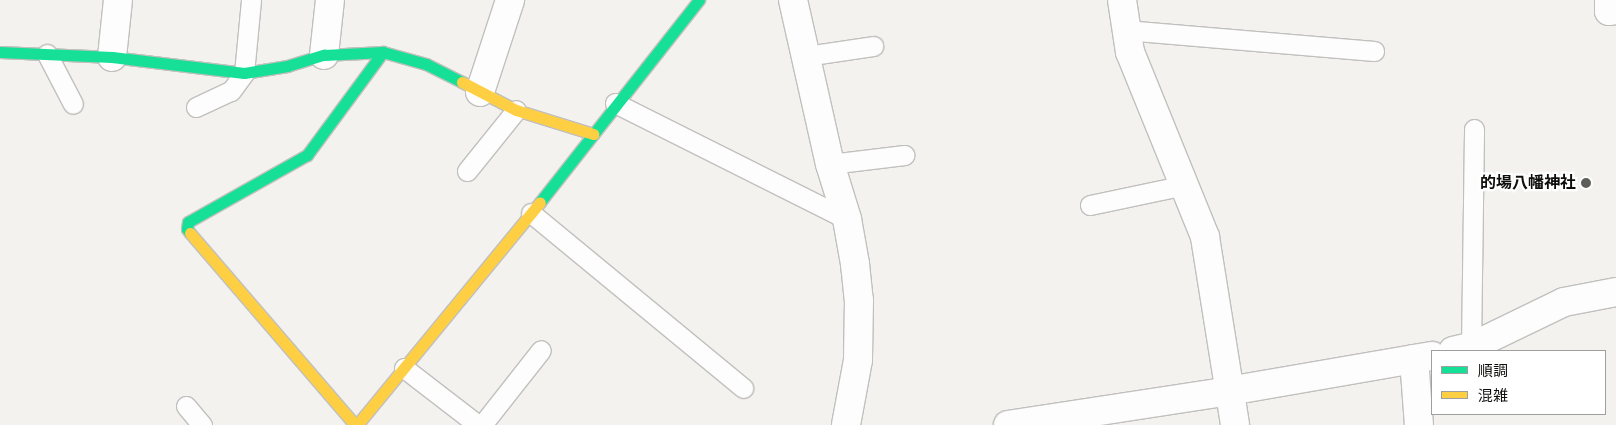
<!DOCTYPE html>
<html>
<head>
<meta charset="utf-8">
<style>
  body { margin:0 }
  #map { position:relative; width:1616px; height:425px; overflow:hidden; background:#f3f2ef; font-family:"Crimson Pro","Noto Sans JP",serif }
  div>[style] { position:absolute }
  .roads { filter:drop-shadow(1px 0 #c1c0be) drop-shadow(-1px 0 #c1c0be) drop-shadow(0 1px #c1c0be) drop-shadow(0 -1px #c1c0be) }
  .lane>* { height:19px; margin:-9.5px; padding:0 9.5px; transform-origin:9.5px; border-radius:9.5px; background:#fdfdfd }
  .street>* { height:28px; margin:-14px; padding:0 14px; transform-origin:14px; border-radius:14px; background:#fdfdfd }
  .fast>* { height:11px; margin:-5.5px; padding:0 5.5px; transform-origin:5.5px; border-radius:5.5px; background:#16e098 }
  .slow>* { height:11px; margin:-5.5px; padding:0 5.5px; transform-origin:5.5px; border-radius:5.5px; background:#ffcf43 }
  .dots>* { width:14px; height:14px; translate:-50% -50%; box-sizing:border-box; border:2px solid #fff; border-radius:50% }
  span { translate:-50% -50%; white-space:nowrap; text-align:center; line-height:1.15; -webkit-text-stroke:4.5px #fff; paint-order:stroke }
  .poi-label { font-size:16px; color:#0e0e0c; font-weight:700 }
  .right { translate:-100% -50%; text-align:right }
  .legend { position:absolute; left:1431px; top:350px; width:175px; height:65px; box-sizing:border-box; background:#fff; border:1px solid #9f9f9e; margin:0; padding:6px 9px; list-style:none; font-size:15px; color:#0e0e0c }
  .legend li { display:flex; align-items:center; gap:10px; height:25px }
  .legend b { width:25px; border:1px solid #9f9f9e }
</style>
</head>
<body>
<div id="map">
  <div class="roads">
    <div class="lane">
      <div style="left:1125px;top:30px;width:250px;rotate:4.8deg"></div>
      <div style="left:47px;top:54px;width:56px;rotate:62.5deg"></div>
      <div style="left:806px;top:56px;width:68px;rotate:-8.5deg"></div>
      <div style="left:615px;top:103px;width:259px;rotate:26.6deg"></div>
      <div style="left:196px;top:107px;width:38px;rotate:-25deg"></div>
      <div style="left:231px;top:91px;width:22px;rotate:-54deg"></div>
      <div style="left:244px;top:73px;width:73px;rotate:-84.5deg"></div>
      <div style="left:830px;top:164px;width:75px;rotate:-6.9deg"></div>
      <div style="left:467px;top:171px;width:78px;rotate:-51.2deg"></div>
      <div style="left:1090px;top:205px;width:97px;rotate:-11.9deg"></div>
      <div style="left:531px;top:213px;width:275px;rotate:39.5deg"></div>
      <div style="left:1471px;top:347px;width:218px;rotate:-89.2deg"></div>
      <div style="left:404px;top:368px;width:93px;rotate:37.6deg"></div>
      <div style="left:186px;top:406px;width:25px;rotate:50deg"></div>
      <div style="left:482px;top:425px;width:95px;rotate:-51.8deg"></div>
    </div>
    <div class="street">
      <div style="left:793px;top:0;width:168px;rotate:77.3deg"></div>
      <div style="left:830px;top:164px;width:58px;rotate:72.8deg"></div>
      <div style="left:847px;top:219px;width:46px;rotate:79.9deg"></div>
      <div style="left:855px;top:264px;width:36px;rotate:84deg"></div>
      <div style="left:859px;top:300px;width:60px;rotate:91deg"></div>
      <div style="left:858px;top:360px;width:66px;rotate:100.5deg"></div>
      <div style="left:1122px;top:0;width:53px;rotate:81.3deg"></div>
      <div style="left:1130px;top:52px;width:200px;rotate:67.9deg"></div>
      <div style="left:1205px;top:237px;width:190px;rotate:80.9deg"></div>
      <div style="left:1609px;top:0;width:11px;rotate:90deg"></div>
      <div style="left:1609px;top:11px;width:7px;rotate:-8deg"></div>
      <div style="left:324px;top:55px;width:55px;rotate:-83.8deg"></div>
      <div style="left:112px;top:57px;width:57px;rotate:-84deg"></div>
      <div style="left:480px;top:92px;width:97px;rotate:-71.9deg"></div>
      <div style="left:1453px;top:351px;width:18px;rotate:-13deg"></div>
      <div style="left:1471px;top:347px;width:103px;rotate:-25.8deg"></div>
      <div style="left:1564px;top:302px;width:53px;rotate:-10.9deg"></div>
      <div style="left:1414px;top:359px;width:66px;rotate:85.7deg"></div>
      <div style="left:1008px;top:425px;width:224px;rotate:-8.7deg"></div>
      <div style="left:1229px;top:391px;width:206px;rotate:-9.8deg"></div>
    </div>
    <div class="fast">
      <div style="left:0;top:52px;width:112px;rotate:2.6deg"></div>
      <div style="left:112px;top:57px;width:133px;rotate:6.9deg"></div>
      <div style="left:244px;top:73px;width:44px;rotate:-9.2deg"></div>
      <div style="left:287px;top:66px;width:39px;rotate:-17deg"></div>
      <div style="left:324px;top:55px;width:59px;rotate:-2.9deg"></div>
      <div style="left:383px;top:52px;width:45px;rotate:15.6deg"></div>
      <div style="left:426px;top:64px;width:40px;rotate:26.6deg"></div>
      <div style="left:540px;top:202px;width:257px;rotate:-51.8deg"></div>
      <div style="left:190px;top:233px;width:5px;rotate:-127deg"></div>
      <div style="left:187px;top:229px;width:7px;rotate:-82deg"></div>
      <div style="left:188px;top:222px;width:137px;rotate:-29.4deg"></div>
      <div style="left:307px;top:155px;width:128px;rotate:-53.6deg"></div>
    </div>
    <div class="slow">
      <div style="left:462px;top:82px;width:61px;rotate:27.4deg"></div>
      <div style="left:516px;top:110px;width:81px;rotate:17.3deg"></div>
      <div style="left:190px;top:233px;width:253px;rotate:49.3deg"></div>
      <div style="left:357px;top:425px;width:288px;rotate:-50.6deg"></div>
    </div>
  </div>
  <div class="dots">
    <div style="left:1586px;top:183px;background:#5e5e5b"></div>
  </div>
  <div class="poi-label">
    <span class="right" style="left:1576px;top:183px">的場八幡神社</span>
  </div>
  <ul class="legend">
  <li><b style="height:6px;background:#16e098"></b>順調</li>
  <li><b style="height:6px;background:#ffcf43"></b>混雑</li>
  </ul>
</div>
</body>
</html>
